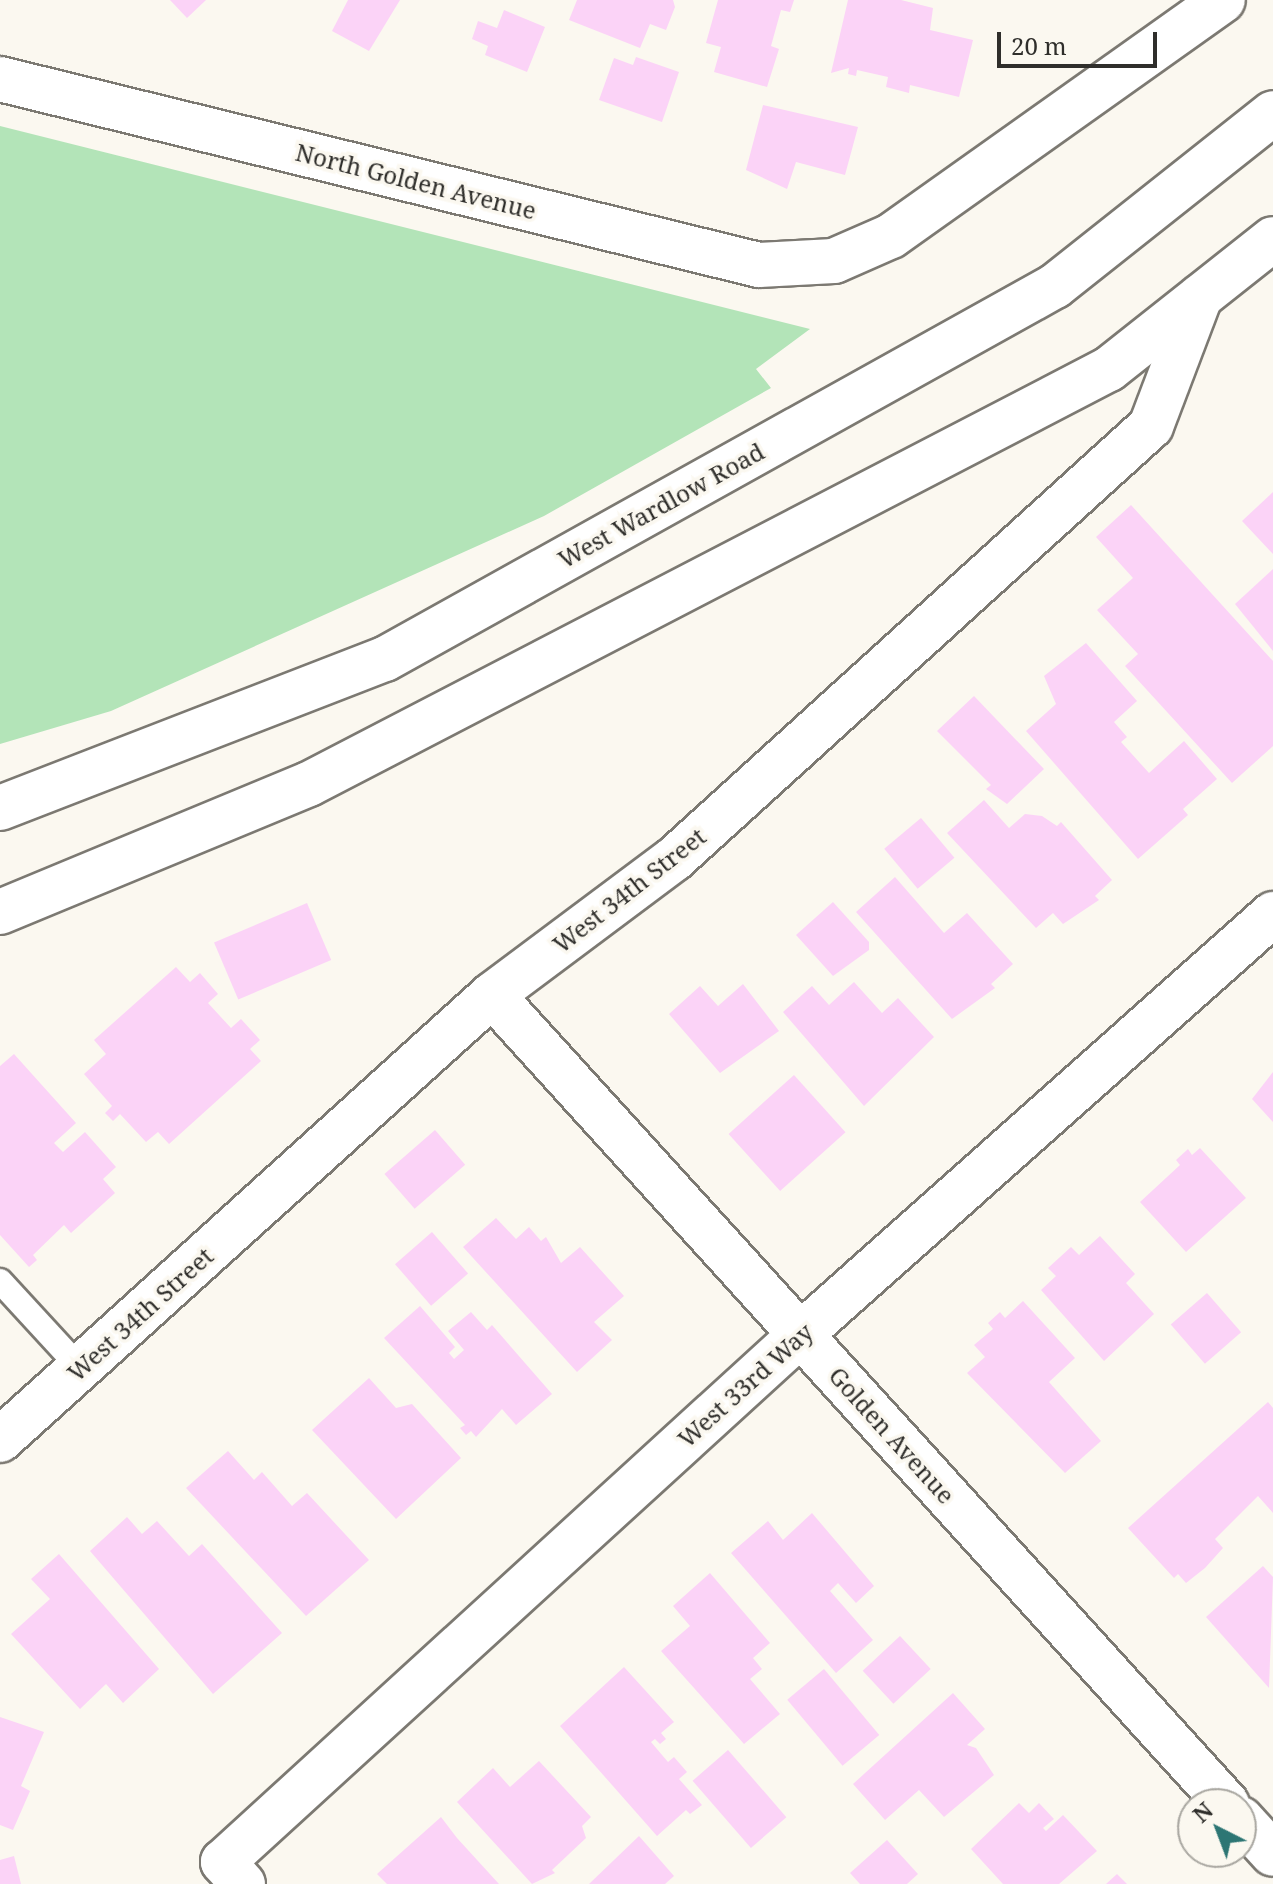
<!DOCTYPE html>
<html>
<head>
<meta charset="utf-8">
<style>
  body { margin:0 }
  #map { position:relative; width:1273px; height:1884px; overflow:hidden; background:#fbf8f0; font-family:"Noto Serif",serif }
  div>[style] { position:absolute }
  .green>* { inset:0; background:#b3e4b8 }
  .building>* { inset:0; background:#fbd3f7; transform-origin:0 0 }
  .roads { filter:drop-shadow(2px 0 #7c7972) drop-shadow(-2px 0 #7c7972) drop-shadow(0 2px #7c7972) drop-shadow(0 -2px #7c7972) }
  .lane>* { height:24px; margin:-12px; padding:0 12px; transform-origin:12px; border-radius:12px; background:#fff }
  .street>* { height:44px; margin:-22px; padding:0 22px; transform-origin:22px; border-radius:22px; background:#fff }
  .secondary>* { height:44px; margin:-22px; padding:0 22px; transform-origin:22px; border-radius:22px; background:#fff }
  span { translate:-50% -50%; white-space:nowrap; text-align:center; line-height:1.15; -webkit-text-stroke:7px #fbf8f0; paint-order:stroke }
  .street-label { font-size:24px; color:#2f2e2b }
  .north { position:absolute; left:1177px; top:1788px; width:80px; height:80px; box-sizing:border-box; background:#fbf8f0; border:2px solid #a9a7a1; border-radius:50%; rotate:318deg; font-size:22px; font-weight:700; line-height:32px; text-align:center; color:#2f2e2b }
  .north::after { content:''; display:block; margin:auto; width:28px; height:36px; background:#2d7674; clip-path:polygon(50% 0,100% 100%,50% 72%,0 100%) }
  .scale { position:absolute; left:997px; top:32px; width:160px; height:36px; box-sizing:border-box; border:4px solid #2f2e2b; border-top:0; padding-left:10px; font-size:24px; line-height:28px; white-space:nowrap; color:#2f2e2b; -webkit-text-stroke:6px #fbf8f0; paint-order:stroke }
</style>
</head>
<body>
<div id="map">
  <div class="green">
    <div style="clip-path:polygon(0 126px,810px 329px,756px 369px,771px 388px,544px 516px,111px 711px,0 744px)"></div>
  </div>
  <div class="building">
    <div style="clip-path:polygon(170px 0,206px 0,187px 18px)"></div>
    <div style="clip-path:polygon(348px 0,400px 0,369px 51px,332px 31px)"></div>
    <div style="clip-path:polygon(577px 0,673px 0,675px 7px,666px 30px,650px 24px,640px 48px,569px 20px)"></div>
    <div style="clip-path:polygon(718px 0,794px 0,790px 12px,781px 10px,771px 46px,779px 49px,767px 87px,714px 72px,721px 47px,706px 43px)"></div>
    <div style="clip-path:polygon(848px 0,901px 0,933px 8px,930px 30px,973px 40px,959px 97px,910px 85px,909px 93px,886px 87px,888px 77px,857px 70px,856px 76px,848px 74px,849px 68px,831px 73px)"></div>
    <div style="clip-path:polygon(504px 10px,545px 27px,527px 72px,485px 55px,488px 46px,472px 39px,478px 21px,497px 28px)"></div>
    <div style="clip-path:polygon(636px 57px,679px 72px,662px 122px,599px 100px,614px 58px,633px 65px)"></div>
    <div style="clip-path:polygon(763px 105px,858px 127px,845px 175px,796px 162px,787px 189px,746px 170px)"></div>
    <div style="clip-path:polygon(1273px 492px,1273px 554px,1242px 521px)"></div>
    <div style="clip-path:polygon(1131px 505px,1273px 661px,1273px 746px,1232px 783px,1125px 666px,1138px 654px,1097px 610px,1133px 578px,1096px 537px)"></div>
    <div style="clip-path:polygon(1273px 569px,1273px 651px,1235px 604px)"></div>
    <div style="clip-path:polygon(1086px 643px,1137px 701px,1114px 722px,1127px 737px,1121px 742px,1149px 773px,1184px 741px,1217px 779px,1183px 809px,1188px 815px,1138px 859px,1026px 731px,1056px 704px,1044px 676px)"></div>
    <div style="clip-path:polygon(974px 696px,1044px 769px,1007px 804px,986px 789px,991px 785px,937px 731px)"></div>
    <div style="clip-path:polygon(984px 800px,1009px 828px,1025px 814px,1042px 816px,1057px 826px,1061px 822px,1112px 880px,1095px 896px,1099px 900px,1063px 924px,1053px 913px,1036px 928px,947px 833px)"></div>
    <div style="left:921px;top:818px;width:52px;height:48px;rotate:50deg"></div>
    <div style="clip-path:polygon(895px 877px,944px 933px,967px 913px,1013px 964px,991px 984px,995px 988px,952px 1019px,856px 912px)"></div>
    <div style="clip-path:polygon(833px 902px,869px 942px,869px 950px,833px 976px,796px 935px)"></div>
    <div style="left:307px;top:903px;width:62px;height:101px;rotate:67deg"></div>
    <div style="clip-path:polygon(176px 967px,190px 982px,200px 973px,218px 994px,208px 1003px,231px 1028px,241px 1019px,260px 1040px,250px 1049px,261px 1061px,169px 1144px,158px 1132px,146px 1142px,120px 1114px,113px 1121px,105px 1113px,112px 1106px,84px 1074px,106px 1054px,94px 1040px)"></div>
    <div style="clip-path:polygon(854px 982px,882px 1013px,898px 998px,934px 1037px,864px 1106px,783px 1012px,812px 986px,829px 1005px)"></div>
    <div style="clip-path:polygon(743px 984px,779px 1031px,720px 1073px,669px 1014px,700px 986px,718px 1006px)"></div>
    <div style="clip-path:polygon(14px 1054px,76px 1123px,54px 1143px,63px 1152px,85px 1132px,116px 1167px,103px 1179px,115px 1193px,71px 1233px,64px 1225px,33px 1255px,37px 1260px,29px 1267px,0 1235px,0 1066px)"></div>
    <div style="clip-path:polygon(1273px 1072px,1273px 1122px,1252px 1099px)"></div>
    <div style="left:794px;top:1075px;width:77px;height:88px;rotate:48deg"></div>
    <div style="left:435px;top:1130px;width:46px;height:67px;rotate:49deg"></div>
    <div style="clip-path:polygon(1200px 1148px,1246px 1198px,1186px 1252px,1140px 1202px,1180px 1165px,1176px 1160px,1188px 1149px,1192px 1155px)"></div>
    <div style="clip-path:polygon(496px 1218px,516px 1239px,529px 1227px,541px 1241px,546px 1237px,561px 1263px,580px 1247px,624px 1296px,594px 1322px,612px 1340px,577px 1372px,463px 1247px)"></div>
    <div style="left:432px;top:1232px;width:55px;height:49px;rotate:49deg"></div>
    <div style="clip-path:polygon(1100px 1236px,1135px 1274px,1126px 1283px,1154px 1314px,1104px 1361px,1041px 1290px,1056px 1276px,1048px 1268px,1071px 1247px,1079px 1255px)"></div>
    <div style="left:1207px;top:1293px;width:52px;height:48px;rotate:49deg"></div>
    <div style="clip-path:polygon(1023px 1301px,1075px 1358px,1049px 1382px,1101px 1441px,1065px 1473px,967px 1373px,985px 1357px,974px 1345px,993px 1329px,988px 1323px,1000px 1312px,1005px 1318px)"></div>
    <div style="clip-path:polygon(420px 1306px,455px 1347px,449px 1353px,454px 1359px,464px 1350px,448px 1331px,471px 1312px,487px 1330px,492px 1325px,552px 1394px,516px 1425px,502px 1409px,476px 1437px,471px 1431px,466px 1435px,460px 1428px,465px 1425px,384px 1338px)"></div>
    <div style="clip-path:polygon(369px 1378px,396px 1408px,412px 1404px,461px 1458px,396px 1519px,312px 1430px)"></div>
    <div style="clip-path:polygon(1268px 1402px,1273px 1408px,1273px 1513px,1258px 1496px,1215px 1539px,1223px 1548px,1205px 1568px,1186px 1583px,1178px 1574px,1174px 1578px,1128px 1528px)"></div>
    <div style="clip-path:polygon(228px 1451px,254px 1480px,262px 1472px,292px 1506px,307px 1493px,369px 1560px,306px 1616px,186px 1488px)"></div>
    <div style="clip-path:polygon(812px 1513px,874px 1586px,856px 1603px,838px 1583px,830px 1591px,873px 1640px,836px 1673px,731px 1553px,768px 1521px,783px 1540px)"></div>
    <div style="clip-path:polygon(127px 1517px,142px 1534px,157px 1521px,189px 1556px,202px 1544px,282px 1633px,213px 1694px,90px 1551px)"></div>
    <div style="clip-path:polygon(59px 1554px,159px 1669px,123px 1703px,106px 1684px,80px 1709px,11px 1634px,50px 1599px,31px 1579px)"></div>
    <div style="clip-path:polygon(1263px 1566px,1273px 1577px,1269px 1688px,1206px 1617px)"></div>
    <div style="clip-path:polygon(710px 1573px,770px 1643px,753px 1658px,762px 1669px,750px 1679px,780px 1714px,744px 1744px,661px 1651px,690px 1626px,673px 1606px)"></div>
    <div style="left:900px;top:1636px;width:45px;height:51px;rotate:47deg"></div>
    <div style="clip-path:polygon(624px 1667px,674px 1722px,661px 1733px,666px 1739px,660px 1744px,655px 1739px,651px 1742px,668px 1762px,674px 1757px,687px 1772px,679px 1779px,702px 1805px,690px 1814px,686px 1810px,657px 1836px,560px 1726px)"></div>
    <div style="left:824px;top:1669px;width:86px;height:48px;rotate:50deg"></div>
    <div style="clip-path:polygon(953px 1693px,985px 1729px,967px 1745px,976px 1748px,994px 1775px,944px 1817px,919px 1790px,885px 1820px,853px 1784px)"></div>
    <div style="clip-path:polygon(0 1717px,44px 1732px,21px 1786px,30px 1791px,13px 1830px,0 1825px)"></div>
    <div style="left:728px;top:1750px;width:89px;height:47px;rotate:49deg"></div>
    <div style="clip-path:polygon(539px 1761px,591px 1817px,582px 1826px,586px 1838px,552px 1870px,555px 1873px,532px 1884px,457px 1802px,493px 1768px,510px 1787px)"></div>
    <div style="clip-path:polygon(1019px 1803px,1029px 1813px,1039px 1803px,1054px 1819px,1043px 1828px,1046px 1831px,1063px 1815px,1097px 1851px,1059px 1884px,1003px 1884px,971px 1849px)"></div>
    <div style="clip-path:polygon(441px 1817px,457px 1838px,499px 1884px,387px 1884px,377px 1874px)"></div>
    <div style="clip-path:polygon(639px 1836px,674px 1876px,665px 1884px,589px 1884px)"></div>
    <div style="clip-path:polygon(887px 1840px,918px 1874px,907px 1884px,860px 1884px,850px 1873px)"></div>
    <div style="clip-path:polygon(14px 1856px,21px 1884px,0 1884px,0 1860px)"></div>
    <div style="clip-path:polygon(1117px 1874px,1127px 1884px,1106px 1884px)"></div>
  </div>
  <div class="roads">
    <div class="lane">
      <div style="left:0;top:1281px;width:118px;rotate:47.4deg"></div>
    </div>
    <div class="street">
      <div style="left:0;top:79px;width:781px;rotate:13.77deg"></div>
      <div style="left:759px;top:265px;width:75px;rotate:-3.1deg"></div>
      <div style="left:834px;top:261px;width:62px;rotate:-23.7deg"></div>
      <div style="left:891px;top:236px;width:407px;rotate:-35.4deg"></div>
      <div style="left:492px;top:995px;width:1093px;rotate:47.74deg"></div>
      <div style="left:0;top:1440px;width:663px;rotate:-42.13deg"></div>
      <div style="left:492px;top:995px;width:227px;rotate:-36.8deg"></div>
      <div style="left:674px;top:859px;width:644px;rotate:-42.23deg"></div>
      <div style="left:1151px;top:426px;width:138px;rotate:-69.2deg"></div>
      <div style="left:1241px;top:1819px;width:47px;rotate:47.6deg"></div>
      <div style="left:243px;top:1884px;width:30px;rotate:-132deg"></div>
      <div style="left:223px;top:1862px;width:783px;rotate:-42.41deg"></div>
      <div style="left:801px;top:1334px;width:632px;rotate:-41.66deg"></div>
    </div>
    <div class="secondary">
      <div style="left:0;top:808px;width:413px;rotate:-21.2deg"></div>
      <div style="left:385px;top:659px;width:767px;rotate:-29.11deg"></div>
      <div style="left:1055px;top:286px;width:278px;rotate:-38.4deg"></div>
      <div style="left:0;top:912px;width:334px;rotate:-22.5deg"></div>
      <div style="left:309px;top:784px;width:901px;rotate:-27.42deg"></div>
      <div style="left:1109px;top:369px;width:209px;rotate:-38.4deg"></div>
    </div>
  </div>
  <div class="street-label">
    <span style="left:416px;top:181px;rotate:14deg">North Golden Avenue</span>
    <span style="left:661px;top:505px;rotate:-29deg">West Wardlow Road</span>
    <span style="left:629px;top:890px;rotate:-38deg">West 34th Street</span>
    <span style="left:140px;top:1314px;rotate:-42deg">West 34th Street</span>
    <span style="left:745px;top:1385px;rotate:-42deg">West 33rd Way</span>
    <span style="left:892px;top:1435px;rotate:48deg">Golden Avenue</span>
  </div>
  <div class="north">N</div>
  <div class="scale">20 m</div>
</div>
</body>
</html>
